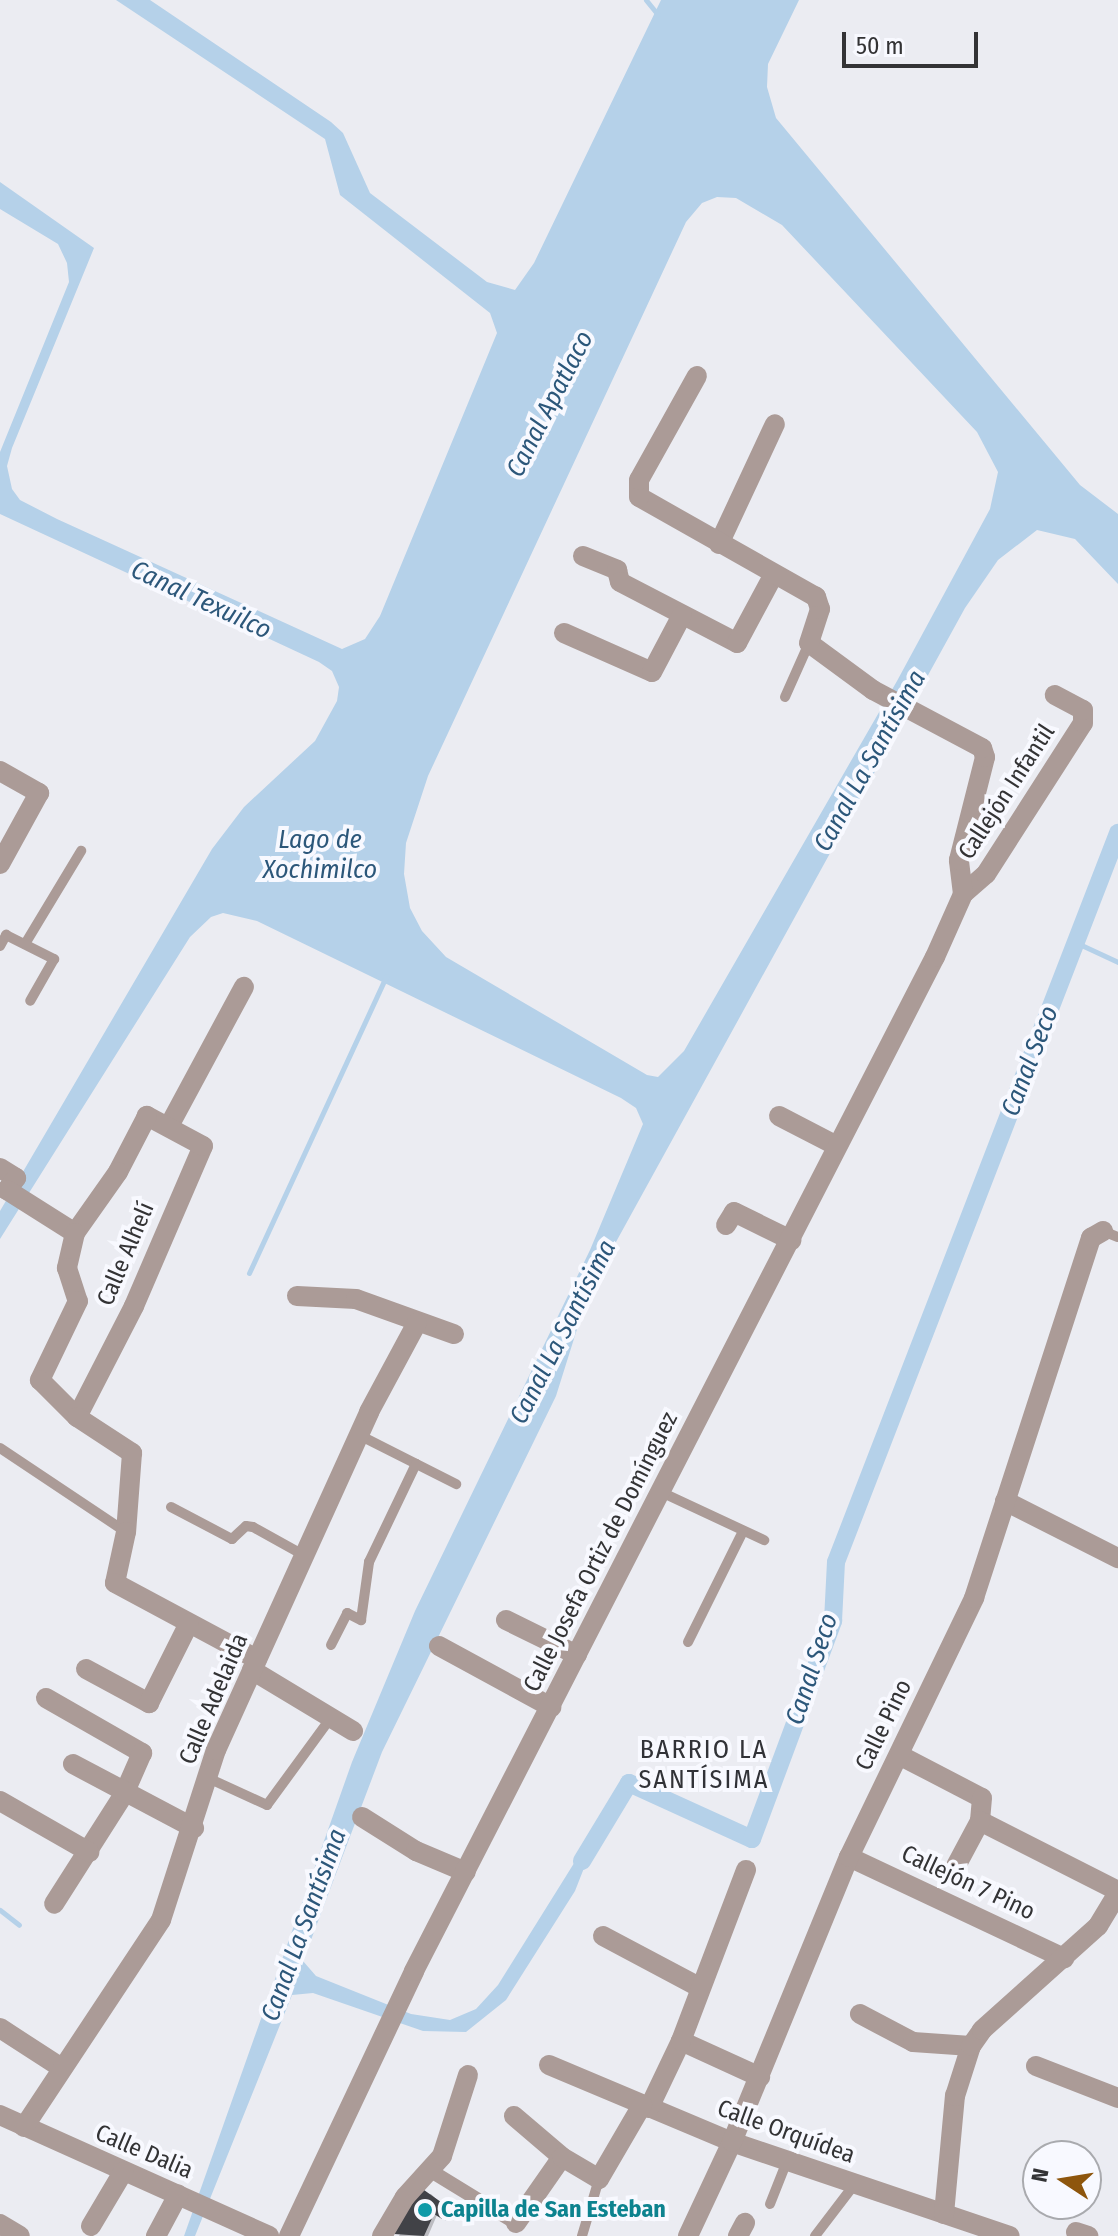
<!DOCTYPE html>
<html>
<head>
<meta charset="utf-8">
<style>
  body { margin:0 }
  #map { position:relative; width:1118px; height:2236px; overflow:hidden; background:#ebecf2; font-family:"Fira Sans Condensed",sans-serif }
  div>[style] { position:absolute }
  .water>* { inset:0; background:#b5d1e9 }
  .shadow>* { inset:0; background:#0003 }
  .stream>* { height:5px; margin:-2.5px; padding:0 2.5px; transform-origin:2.5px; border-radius:2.5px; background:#b5d1e9 }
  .canal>* { height:18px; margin:-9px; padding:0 9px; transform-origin:9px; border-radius:9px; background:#b5d1e9 }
  .building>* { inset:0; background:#414247 }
  .service>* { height:10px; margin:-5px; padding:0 5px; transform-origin:5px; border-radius:5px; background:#ab9b97 }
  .pedestrian>* { height:14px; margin:-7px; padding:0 7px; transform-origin:7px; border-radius:7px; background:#ab9b97 }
  .minor>* { height:20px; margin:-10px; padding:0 10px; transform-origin:10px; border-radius:10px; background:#ab9b97 }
  .dots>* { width:22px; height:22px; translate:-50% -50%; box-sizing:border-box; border:4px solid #f8f9ff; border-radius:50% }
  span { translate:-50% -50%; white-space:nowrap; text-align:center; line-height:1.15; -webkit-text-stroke:8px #f8f9ff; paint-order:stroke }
  .street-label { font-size:24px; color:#333335 }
  .culture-label { font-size:24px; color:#0d838f; font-weight:700 }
  .left { translate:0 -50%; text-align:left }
  .water-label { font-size:26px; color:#2c577a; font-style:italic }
  .neighbourhood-label { font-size:26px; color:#313237; letter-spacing:2px }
  .north { position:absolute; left:1022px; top:2140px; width:80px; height:80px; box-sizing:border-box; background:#f8f9ff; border:2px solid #a9aaae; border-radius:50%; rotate:282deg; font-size:22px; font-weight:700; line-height:32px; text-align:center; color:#333335 }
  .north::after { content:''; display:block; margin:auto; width:28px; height:36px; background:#8e560d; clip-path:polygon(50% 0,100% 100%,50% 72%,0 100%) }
  .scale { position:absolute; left:842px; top:32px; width:136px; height:36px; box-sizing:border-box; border:4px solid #333335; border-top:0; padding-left:10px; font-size:24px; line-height:28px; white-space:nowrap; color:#333335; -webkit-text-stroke:6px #f8f9ff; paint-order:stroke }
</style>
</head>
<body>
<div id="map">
  <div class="water">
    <div style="clip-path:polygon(evenodd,116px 0,150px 0,331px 122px,343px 133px,370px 193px,487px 282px,515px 290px,534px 263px,661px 0,799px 0,768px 64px,767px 87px,776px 118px,1080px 485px,1118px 514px,1118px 584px,1075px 539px,1037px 530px,998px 560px,965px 608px,589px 1291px,556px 1396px,382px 1752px,303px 1961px,316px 1976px,411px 2014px,450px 2020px,476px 2009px,498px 1985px,586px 1844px,595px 1840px,575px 1891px,506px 2000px,466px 2032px,423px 2031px,313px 1993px,292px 1995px,195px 2236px,184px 2236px,352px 1762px,415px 1611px,590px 1250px,643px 1124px,636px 1108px,621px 1098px,257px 921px,223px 913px,211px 917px,190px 937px,0 1239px,0 1211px,212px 849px,244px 807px,315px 741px,337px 701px,339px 687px,332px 671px,319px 662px,0 514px,0 452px,69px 282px,67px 263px,58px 244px,0 209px,0 182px,94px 248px,12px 448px,7px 466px,12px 489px,20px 500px,57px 519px,342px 649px,365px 639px,380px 616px,497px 333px,490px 313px,340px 195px,325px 139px,116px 0,717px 197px,736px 198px,782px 225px,977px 432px,998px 472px,990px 509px,897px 681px,684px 1051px,658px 1077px,647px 1075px,446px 957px,422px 931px,410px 908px,404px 874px,406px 843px,428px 776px,686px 222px,702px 203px,717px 197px)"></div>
  </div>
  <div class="shadow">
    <div style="clip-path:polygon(419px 2194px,431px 2194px,450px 2212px,446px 2221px,437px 2215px,428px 2236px,399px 2236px)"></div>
  </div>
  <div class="stream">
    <div style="left:646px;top:0;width:19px;rotate:51deg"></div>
    <div style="left:1077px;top:943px;width:45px;rotate:24.9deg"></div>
    <div style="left:249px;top:1273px;width:327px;rotate:-65.2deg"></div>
    <div style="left:0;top:1910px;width:24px;rotate:38deg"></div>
  </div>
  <div class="canal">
    <div style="left:582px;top:1861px;width:91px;rotate:-58.9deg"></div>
    <div style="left:629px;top:1783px;width:135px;rotate:24.5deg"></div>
    <div style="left:752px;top:1839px;width:233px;rotate:-69.6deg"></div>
    <div style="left:833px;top:1621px;width:59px;rotate:-87.1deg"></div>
    <div style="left:836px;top:1562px;width:782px;rotate:-68.85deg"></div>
  </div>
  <div class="building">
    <div style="clip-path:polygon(424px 2190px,448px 2207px,442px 2219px,434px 2214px,424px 2236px,394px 2234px,409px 2200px)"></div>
  </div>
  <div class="service">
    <div style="left:785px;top:697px;width:59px;rotate:-66deg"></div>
    <div style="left:25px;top:944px;width:109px;rotate:-58.9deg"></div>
    <div style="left:0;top:946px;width:13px;rotate:-61deg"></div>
    <div style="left:6px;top:935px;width:54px;rotate:26.6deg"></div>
    <div style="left:54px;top:959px;width:48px;rotate:119.7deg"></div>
    <div style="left:1103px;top:1231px;width:16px;rotate:22deg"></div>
    <div style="left:359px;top:1435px;width:109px;rotate:26.8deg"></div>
    <div style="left:0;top:1448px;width:151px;rotate:33.7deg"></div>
    <div style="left:661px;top:1492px;width:114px;rotate:25deg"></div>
    <div style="left:171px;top:1507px;width:69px;rotate:27.7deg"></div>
    <div style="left:232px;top:1539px;width:19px;rotate:-43deg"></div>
    <div style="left:246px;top:1526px;width:7px;rotate:8deg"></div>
    <div style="left:253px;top:1527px;width:60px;rotate:29.1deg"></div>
    <div style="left:688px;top:1642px;width:124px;rotate:-63.6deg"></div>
    <div style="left:331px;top:1645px;width:36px;rotate:-63deg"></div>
    <div style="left:347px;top:1613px;width:16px;rotate:27deg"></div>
    <div style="left:361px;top:1620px;width:59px;rotate:-82.1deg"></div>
    <div style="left:369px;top:1562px;width:109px;rotate:-64.4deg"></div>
    <div style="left:208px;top:1778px;width:65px;rotate:24.6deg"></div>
    <div style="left:267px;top:1805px;width:107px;rotate:-53.8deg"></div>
    <div style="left:770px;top:2204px;width:46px;rotate:-68.4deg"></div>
    <div style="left:582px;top:2236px;width:59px;rotate:-73.4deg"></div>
    <div style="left:815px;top:2236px;width:64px;rotate:-52.6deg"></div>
  </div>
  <div class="pedestrian">
    <div style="left:431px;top:2171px;width:100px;rotate:31.5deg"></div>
  </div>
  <div class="minor">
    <div style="left:719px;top:544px;width:132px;rotate:-65deg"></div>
    <div style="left:583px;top:556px;width:37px;rotate:22deg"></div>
    <div style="left:617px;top:570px;width:12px;rotate:76deg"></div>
    <div style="left:620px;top:582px;width:132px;rotate:27.5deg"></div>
    <div style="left:737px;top:643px;width:78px;rotate:-61.8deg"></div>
    <div style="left:564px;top:633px;width:96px;rotate:23.9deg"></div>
    <div style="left:652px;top:672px;width:64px;rotate:-62.2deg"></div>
    <div style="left:0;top:771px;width:45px;rotate:29.4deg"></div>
    <div style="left:39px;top:793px;width:81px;rotate:118.8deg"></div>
    <div style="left:963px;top:894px;width:30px;rotate:-41deg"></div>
    <div style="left:986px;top:874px;width:179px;rotate:-57.3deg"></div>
    <div style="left:1083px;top:723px;width:13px;rotate:-90deg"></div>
    <div style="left:1083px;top:710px;width:32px;rotate:-152deg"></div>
    <div style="left:779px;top:1116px;width:65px;rotate:27.3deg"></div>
    <div style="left:169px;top:1126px;width:158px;rotate:-61.7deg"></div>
    <div style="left:0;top:1168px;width:19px;rotate:32deg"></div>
    <div style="left:16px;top:1178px;width:15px;rotate:127deg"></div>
    <div style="left:7px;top:1190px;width:80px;rotate:32.3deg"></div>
    <div style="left:726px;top:1225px;width:15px;rotate:-58deg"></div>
    <div style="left:734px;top:1212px;width:64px;rotate:26.2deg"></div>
    <div style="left:297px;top:1296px;width:59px;rotate:2.9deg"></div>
    <div style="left:356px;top:1299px;width:104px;rotate:19.7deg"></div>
    <div style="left:77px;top:1417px;width:125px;rotate:-62.8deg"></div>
    <div style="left:134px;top:1306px;width:174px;rotate:-66.7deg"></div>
    <div style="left:203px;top:1146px;width:64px;rotate:-151.8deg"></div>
    <div style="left:147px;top:1116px;width:63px;rotate:117.4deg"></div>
    <div style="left:118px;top:1172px;width:75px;rotate:125.2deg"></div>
    <div style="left:75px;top:1233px;width:36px;rotate:103deg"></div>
    <div style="left:67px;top:1268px;width:35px;rotate:72deg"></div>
    <div style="left:78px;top:1301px;width:88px;rotate:115.7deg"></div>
    <div style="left:40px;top:1380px;width:52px;rotate:45deg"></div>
    <div style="left:77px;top:1417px;width:66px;rotate:33.2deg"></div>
    <div style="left:132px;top:1453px;width:79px;rotate:94.3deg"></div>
    <div style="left:126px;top:1532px;width:52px;rotate:102.2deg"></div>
    <div style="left:115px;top:1583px;width:161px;rotate:28.2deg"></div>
    <div style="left:1005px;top:1501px;width:127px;rotate:26.8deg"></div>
    <div style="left:506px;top:1620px;width:79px;rotate:26.2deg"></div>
    <div style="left:439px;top:1646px;width:128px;rotate:28.6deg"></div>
    <div style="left:86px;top:1669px;width:72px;rotate:28.4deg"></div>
    <div style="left:149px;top:1703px;width:89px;rotate:-63.4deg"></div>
    <div style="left:252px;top:1670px;width:118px;rotate:31.1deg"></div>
    <div style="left:46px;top:1698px;width:111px;rotate:29.8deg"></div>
    <div style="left:142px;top:1753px;width:45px;rotate:113.7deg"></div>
    <div style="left:124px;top:1794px;width:130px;rotate:122.5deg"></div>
    <div style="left:899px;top:1755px;width:93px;rotate:27.4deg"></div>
    <div style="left:982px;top:1798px;width:23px;rotate:95deg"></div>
    <div style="left:980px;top:1821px;width:155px;rotate:26.9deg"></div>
    <div style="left:73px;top:1764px;width:137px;rotate:27.9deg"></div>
    <div style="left:0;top:1801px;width:103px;rotate:29.8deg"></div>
    <div style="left:362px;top:1817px;width:64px;rotate:32.2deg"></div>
    <div style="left:416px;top:1851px;width:54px;rotate:22.8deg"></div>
    <div style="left:849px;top:1857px;width:238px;rotate:25.2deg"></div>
    <div style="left:956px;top:1866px;width:51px;rotate:-61.9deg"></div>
    <div style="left:603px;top:1936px;width:109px;rotate:28deg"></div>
    <div style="left:860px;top:2014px;width:60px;rotate:27.8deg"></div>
    <div style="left:913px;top:2042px;width:58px;rotate:3.9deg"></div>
    <div style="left:0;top:2028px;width:72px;rotate:33deg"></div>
    <div style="left:681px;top:2041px;width:87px;rotate:24.5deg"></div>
    <div style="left:549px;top:2065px;width:199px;rotate:22.8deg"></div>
    <div style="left:732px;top:2142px;width:293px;rotate:18.7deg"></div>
    <div style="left:1036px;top:2066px;width:88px;rotate:21.3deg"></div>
    <div style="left:649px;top:2108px;width:74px;rotate:-64.5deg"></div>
    <div style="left:681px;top:2041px;width:183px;rotate:-69.2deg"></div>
    <div style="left:0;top:2115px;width:295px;rotate:24.2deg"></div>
    <div style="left:514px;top:2116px;width:63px;rotate:40.5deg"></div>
    <div style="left:24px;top:2127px;width:248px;rotate:-56.5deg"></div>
    <div style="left:161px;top:1920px;width:179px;rotate:-72.1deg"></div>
    <div style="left:216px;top:1750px;width:371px;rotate:-65.6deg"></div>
    <div style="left:369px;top:1412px;width:101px;rotate:-61.7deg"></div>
    <div style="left:944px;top:2214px;width:119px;rotate:-84.7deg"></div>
    <div style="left:955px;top:2096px;width:52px;rotate:-72.3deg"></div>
    <div style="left:971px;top:2046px;width:19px;rotate:-55deg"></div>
    <div style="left:982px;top:2030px;width:156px;rotate:-41.9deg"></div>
    <div style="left:1098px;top:1926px;width:39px;rotate:-59deg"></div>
    <div style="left:516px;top:2223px;width:80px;rotate:-55.1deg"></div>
    <div style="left:562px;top:2157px;width:43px;rotate:30.7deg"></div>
    <div style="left:599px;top:2179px;width:86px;rotate:-59.8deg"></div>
    <div style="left:0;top:2224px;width:23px;rotate:31deg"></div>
    <div style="left:91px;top:2226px;width:63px;rotate:-59.3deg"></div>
    <div style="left:1076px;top:2232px;width:13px;rotate:18deg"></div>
    <div style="left:156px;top:2236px;width:47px;rotate:-61.8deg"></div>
    <div style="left:289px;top:2236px;width:293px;rotate:-64.7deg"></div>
    <div style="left:414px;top:1971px;width:1140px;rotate:-62.81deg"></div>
    <div style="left:935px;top:957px;width:69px;rotate:-66deg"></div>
    <div style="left:963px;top:894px;width:34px;rotate:-97deg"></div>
    <div style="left:959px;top:860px;width:106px;rotate:-75.8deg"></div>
    <div style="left:985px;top:757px;width:9px;rotate:-108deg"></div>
    <div style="left:982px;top:748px;width:123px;rotate:-152deg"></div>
    <div style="left:873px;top:690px;width:79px;rotate:-143.7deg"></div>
    <div style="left:809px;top:643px;width:36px;rotate:-72deg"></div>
    <div style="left:820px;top:609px;width:13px;rotate:-108deg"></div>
    <div style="left:816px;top:597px;width:203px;rotate:-150.5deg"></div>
    <div style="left:639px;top:497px;width:17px;rotate:-90deg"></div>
    <div style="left:639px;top:480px;width:119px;rotate:-60.9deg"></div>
    <div style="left:382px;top:2236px;width:45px;rotate:-59.5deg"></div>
    <div style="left:405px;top:2197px;width:55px;rotate:-47.9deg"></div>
    <div style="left:442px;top:2156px;width:85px;rotate:-72.2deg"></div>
    <div style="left:688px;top:2236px;width:104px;rotate:-64.9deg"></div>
    <div style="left:732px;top:2142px;width:308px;rotate:-67.7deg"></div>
    <div style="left:849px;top:1857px;width:288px;rotate:-64.2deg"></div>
    <div style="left:974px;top:1598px;width:379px;rotate:-72deg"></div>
    <div style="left:1091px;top:1238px;width:14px;rotate:-30deg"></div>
    <div style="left:738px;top:2236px;width:15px;rotate:-62deg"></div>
  </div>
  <div class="dots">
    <div style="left:425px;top:2210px;background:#0f9aa8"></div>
  </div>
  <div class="street-label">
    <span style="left:1007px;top:792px;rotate:-57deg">Callejón Infantil</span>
    <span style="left:126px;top:1254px;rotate:-67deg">Calle Alhelí</span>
    <span style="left:601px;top:1552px;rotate:-63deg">Calle Josefa Ortiz de Domínguez</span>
    <span style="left:214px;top:1699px;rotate:-67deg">Calle Adelaida</span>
    <span style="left:884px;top:1725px;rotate:-64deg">Calle Pino</span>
    <span style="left:968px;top:1883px;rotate:25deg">Callejón 7 Pino</span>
    <span style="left:786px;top:2132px;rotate:20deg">Calle Orquídea</span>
    <span style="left:144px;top:2152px;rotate:23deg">Calle Dalia</span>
  </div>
  <div class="culture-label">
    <span class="left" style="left:441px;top:2210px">Capilla de San Esteban</span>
  </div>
  <div class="water-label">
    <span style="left:550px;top:404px;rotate:-63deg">Canal Apatlaco</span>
    <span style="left:201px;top:600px;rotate:25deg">Canal Texuilco</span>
    <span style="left:870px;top:761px;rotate:-61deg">Canal La Santísima</span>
    <span style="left:320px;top:855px">Lago de<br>Xochimilco</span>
    <span style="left:1030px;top:1061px;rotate:-69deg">Canal Seco</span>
    <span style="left:563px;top:1332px;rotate:-63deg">Canal La Santísima</span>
    <span style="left:812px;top:1669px;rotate:-72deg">Canal Seco</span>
    <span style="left:304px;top:1925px;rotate:-70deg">Canal La Santísima</span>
  </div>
  <div class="neighbourhood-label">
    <span style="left:704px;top:1765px">BARRIO LA<br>SANTÍSIMA</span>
  </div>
  <div class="north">N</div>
  <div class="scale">50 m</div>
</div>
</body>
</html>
